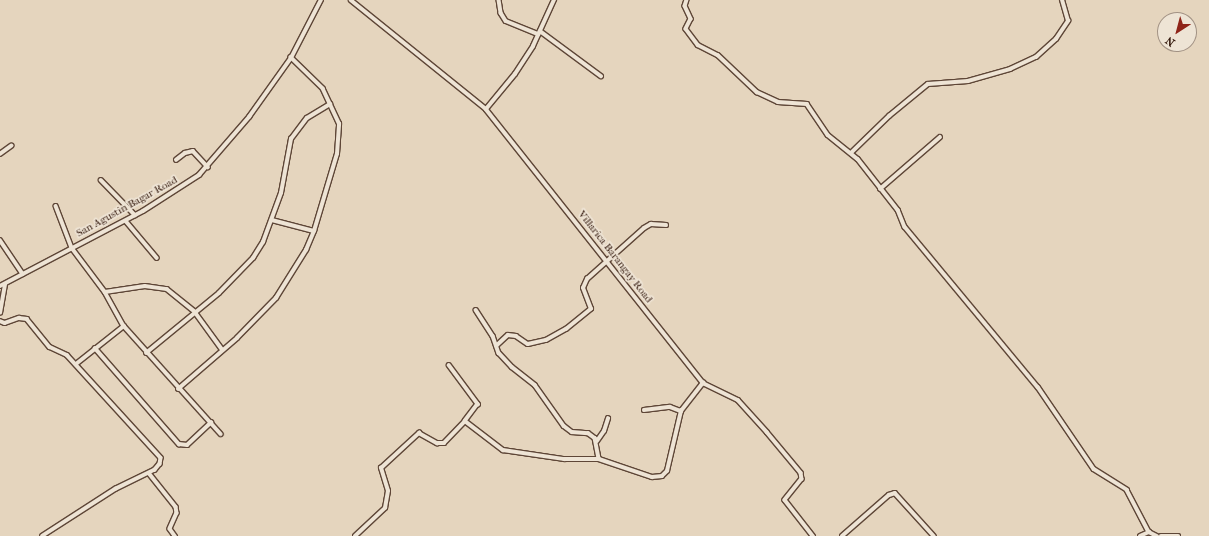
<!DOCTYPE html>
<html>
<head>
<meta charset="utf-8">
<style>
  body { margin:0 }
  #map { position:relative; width:1209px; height:536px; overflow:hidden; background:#e5d5be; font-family:"IM FELL French Canon",serif }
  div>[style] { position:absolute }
  .roads { filter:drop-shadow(1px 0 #5e4637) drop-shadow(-1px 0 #5e4637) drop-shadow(0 1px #5e4637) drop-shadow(0 -1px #5e4637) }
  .minor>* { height:3.5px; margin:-1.75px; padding:0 1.75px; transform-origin:1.75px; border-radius:1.75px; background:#eee4d5 }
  span { translate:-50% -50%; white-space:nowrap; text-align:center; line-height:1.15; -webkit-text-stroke:3.5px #eee4d5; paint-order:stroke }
  .street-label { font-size:11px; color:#31160a }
  .north { position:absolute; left:1157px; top:12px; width:40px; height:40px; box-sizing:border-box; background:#eee4d5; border:1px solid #a29284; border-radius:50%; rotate:216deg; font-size:11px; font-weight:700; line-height:16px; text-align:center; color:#31160a }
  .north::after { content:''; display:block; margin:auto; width:14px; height:18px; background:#8f2418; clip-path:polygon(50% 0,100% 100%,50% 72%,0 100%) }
</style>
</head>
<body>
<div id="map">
  <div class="roads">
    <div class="minor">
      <div style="left:351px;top:0;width:174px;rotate:38.9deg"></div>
      <div style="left:486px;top:109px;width:350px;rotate:51.6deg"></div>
      <div style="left:703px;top:383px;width:39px;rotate:26deg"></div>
      <div style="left:738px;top:400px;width:43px;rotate:47.8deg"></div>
      <div style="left:767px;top:432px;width:53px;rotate:50.3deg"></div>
      <div style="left:801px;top:473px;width:6px;rotate:81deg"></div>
      <div style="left:802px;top:479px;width:27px;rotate:129deg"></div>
      <div style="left:785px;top:500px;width:46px;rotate:52.1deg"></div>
      <div style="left:499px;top:0;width:13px;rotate:81deg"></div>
      <div style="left:501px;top:13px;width:9px;rotate:58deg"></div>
      <div style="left:506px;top:21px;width:35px;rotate:22deg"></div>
      <div style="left:687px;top:0;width:6px;rotate:108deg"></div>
      <div style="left:685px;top:6px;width:14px;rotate:65deg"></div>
      <div style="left:691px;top:19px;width:11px;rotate:117deg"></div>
      <div style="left:686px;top:29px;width:20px;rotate:53deg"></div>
      <div style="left:698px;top:45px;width:22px;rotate:27deg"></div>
      <div style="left:718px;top:55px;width:54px;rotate:43.5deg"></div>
      <div style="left:757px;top:92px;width:23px;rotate:25deg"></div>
      <div style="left:778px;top:102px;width:29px;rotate:4deg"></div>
      <div style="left:807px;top:104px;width:37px;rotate:56deg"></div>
      <div style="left:828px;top:135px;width:38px;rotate:39deg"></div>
      <div style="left:858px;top:159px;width:65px;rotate:51.9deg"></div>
      <div style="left:898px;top:210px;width:18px;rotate:68deg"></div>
      <div style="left:905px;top:227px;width:208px;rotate:50.3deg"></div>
      <div style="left:1038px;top:387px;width:99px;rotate:55.7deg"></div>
      <div style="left:1094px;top:469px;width:39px;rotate:32deg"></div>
      <div style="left:1127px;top:490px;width:47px;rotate:62.4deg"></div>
      <div style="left:1149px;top:532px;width:9px;rotate:27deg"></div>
      <div style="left:540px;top:31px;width:76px;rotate:36.4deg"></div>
      <div style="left:486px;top:109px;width:45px;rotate:-50.4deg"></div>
      <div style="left:515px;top:74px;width:33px;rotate:-57deg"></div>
      <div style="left:533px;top:46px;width:51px;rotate:-65.5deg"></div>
      <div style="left:852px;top:152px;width:52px;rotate:-44.2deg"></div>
      <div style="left:889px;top:116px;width:50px;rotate:-39.4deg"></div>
      <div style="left:928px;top:84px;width:40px;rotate:-4.3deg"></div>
      <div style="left:968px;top:81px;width:44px;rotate:-15.9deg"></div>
      <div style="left:1010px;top:69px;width:29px;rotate:-25deg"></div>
      <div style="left:1036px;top:57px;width:27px;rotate:-42deg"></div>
      <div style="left:1056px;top:39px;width:22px;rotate:-56deg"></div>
      <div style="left:1068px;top:21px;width:22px;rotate:-106deg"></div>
      <div style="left:0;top:154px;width:14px;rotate:-36deg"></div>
      <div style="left:176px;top:160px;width:11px;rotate:-38deg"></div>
      <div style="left:185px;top:153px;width:8px;rotate:-14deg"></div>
      <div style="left:193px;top:151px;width:22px;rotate:47deg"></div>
      <div style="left:101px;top:180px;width:49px;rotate:45.8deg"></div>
      <div style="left:880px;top:189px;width:79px;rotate:-40.9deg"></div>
      <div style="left:56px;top:206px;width:45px;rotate:69.1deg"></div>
      <div style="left:72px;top:248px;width:55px;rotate:53.1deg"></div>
      <div style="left:105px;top:292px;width:39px;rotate:61deg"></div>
      <div style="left:124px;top:326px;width:145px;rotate:48.1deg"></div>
      <div style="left:272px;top:220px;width:43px;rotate:14.7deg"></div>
      <div style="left:126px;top:221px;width:48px;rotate:50deg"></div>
      <div style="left:0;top:240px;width:41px;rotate:55.9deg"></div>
      <div style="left:0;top:286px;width:161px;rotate:-27.7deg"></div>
      <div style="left:143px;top:211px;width:67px;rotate:-32.7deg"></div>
      <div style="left:199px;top:175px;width:77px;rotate:-49.2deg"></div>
      <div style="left:249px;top:117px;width:72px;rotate:-54.6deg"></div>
      <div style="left:291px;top:58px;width:65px;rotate:-62.7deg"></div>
      <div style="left:105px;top:292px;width:40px;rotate:-8.5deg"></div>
      <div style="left:145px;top:286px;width:22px;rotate:8deg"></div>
      <div style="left:167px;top:289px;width:36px;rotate:39deg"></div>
      <div style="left:195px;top:312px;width:46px;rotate:53.9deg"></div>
      <div style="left:476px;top:310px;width:31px;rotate:57deg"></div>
      <div style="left:493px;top:336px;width:18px;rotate:71deg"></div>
      <div style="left:499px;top:353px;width:19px;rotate:47deg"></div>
      <div style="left:512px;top:367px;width:29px;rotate:38deg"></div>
      <div style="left:535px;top:385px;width:50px;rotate:54.7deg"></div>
      <div style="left:564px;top:426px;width:10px;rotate:37deg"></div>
      <div style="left:572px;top:432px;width:16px;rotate:4deg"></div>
      <div style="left:588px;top:433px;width:9px;rotate:36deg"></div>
      <div style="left:595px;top:438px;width:21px;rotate:79deg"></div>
      <div style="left:0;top:313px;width:29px;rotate:-80deg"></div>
      <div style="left:0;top:321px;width:5px;rotate:22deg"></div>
      <div style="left:5px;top:323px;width:15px;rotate:-20deg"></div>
      <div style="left:19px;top:318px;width:8px;rotate:7deg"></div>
      <div style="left:27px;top:319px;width:36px;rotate:51deg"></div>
      <div style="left:50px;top:347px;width:19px;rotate:25deg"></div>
      <div style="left:67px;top:355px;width:139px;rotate:47.6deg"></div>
      <div style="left:161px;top:458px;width:6px;rotate:99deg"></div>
      <div style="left:160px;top:464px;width:8px;rotate:130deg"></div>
      <div style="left:155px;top:470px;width:43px;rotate:154deg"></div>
      <div style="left:116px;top:489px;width:87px;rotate:147.2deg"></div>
      <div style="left:496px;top:346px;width:16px;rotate:-43deg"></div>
      <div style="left:508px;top:335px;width:8px;rotate:7deg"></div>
      <div style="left:516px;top:336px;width:14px;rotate:34deg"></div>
      <div style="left:528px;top:344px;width:18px;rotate:-13deg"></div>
      <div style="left:546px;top:340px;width:23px;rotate:-29deg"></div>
      <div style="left:566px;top:329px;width:32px;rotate:-39deg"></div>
      <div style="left:591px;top:309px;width:22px;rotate:-111deg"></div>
      <div style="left:583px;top:288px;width:10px;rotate:-66deg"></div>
      <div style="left:587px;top:279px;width:76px;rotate:-41.8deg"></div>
      <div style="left:644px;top:228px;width:8px;rotate:-30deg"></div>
      <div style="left:651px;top:224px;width:15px;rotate:4deg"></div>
      <div style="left:95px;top:348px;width:128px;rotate:48.8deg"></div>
      <div style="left:179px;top:444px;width:8px;rotate:7deg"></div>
      <div style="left:187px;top:445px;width:33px;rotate:-43deg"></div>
      <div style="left:146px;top:353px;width:94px;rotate:-39.4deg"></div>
      <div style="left:219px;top:293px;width:49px;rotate:-45.8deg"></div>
      <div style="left:253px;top:258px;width:19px;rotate:-58deg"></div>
      <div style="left:263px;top:242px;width:52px;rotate:-69.8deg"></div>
      <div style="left:281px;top:193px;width:55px;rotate:-79.5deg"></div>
      <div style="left:291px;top:139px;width:26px;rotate:-53deg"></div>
      <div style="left:307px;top:118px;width:27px;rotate:-31deg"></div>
      <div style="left:76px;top:364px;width:61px;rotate:-38.4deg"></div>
      <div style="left:449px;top:365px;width:49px;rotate:53.4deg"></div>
      <div style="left:478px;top:404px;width:21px;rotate:127deg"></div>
      <div style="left:178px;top:389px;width:78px;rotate:-40.8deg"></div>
      <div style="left:237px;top:338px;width:56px;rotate:-45.7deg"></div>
      <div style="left:276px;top:298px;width:57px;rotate:-58deg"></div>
      <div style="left:306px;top:250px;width:21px;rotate:-67deg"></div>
      <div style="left:314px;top:231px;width:80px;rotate:-73.4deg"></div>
      <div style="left:337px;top:154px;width:30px;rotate:-86deg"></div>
      <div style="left:339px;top:124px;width:38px;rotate:-115deg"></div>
      <div style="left:323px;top:89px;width:45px;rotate:-135.9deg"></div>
      <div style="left:644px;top:410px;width:26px;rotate:-7deg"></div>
      <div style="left:670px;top:407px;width:12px;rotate:20deg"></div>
      <div style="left:597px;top:441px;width:12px;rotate:-55deg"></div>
      <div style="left:604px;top:431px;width:13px;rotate:-72deg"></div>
      <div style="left:149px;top:473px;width:43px;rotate:51.5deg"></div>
      <div style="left:176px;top:507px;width:6px;rotate:81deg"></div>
      <div style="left:177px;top:513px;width:17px;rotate:114deg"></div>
      <div style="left:170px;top:529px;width:9px;rotate:54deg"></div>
      <div style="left:355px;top:536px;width:41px;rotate:-43deg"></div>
      <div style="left:385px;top:508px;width:17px;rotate:-80deg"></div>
      <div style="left:388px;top:491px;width:24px;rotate:-107deg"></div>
      <div style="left:381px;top:468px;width:52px;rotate:-42.6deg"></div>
      <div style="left:419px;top:433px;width:21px;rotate:29deg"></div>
      <div style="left:437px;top:443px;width:7px"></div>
      <div style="left:444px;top:443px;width:30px;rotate:-46deg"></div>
      <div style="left:465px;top:421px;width:48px;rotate:37.3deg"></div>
      <div style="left:503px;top:450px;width:62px;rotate:8.4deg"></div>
      <div style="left:564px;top:459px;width:35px"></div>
      <div style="left:599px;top:459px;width:56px;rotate:18.8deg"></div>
      <div style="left:652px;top:477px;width:10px;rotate:-6deg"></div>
      <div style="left:662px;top:476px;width:7px;rotate:-45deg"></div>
      <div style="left:667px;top:471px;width:62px;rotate:-76.9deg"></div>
      <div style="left:681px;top:411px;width:36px;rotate:-52deg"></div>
      <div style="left:842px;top:536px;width:62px;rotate:-41.1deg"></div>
      <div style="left:889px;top:495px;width:6px;rotate:-18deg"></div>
      <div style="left:895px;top:493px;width:58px;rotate:47.8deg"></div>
      <div style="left:1140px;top:536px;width:10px;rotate:-24deg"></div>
      <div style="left:1161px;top:536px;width:17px"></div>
    </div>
  </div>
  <div class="street-label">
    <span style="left:127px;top:207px;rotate:-29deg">San Agustin Bagar Road</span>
    <span style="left:615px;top:257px;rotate:52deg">Villarica Barangay Road</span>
  </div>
  <div class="north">N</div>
</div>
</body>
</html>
